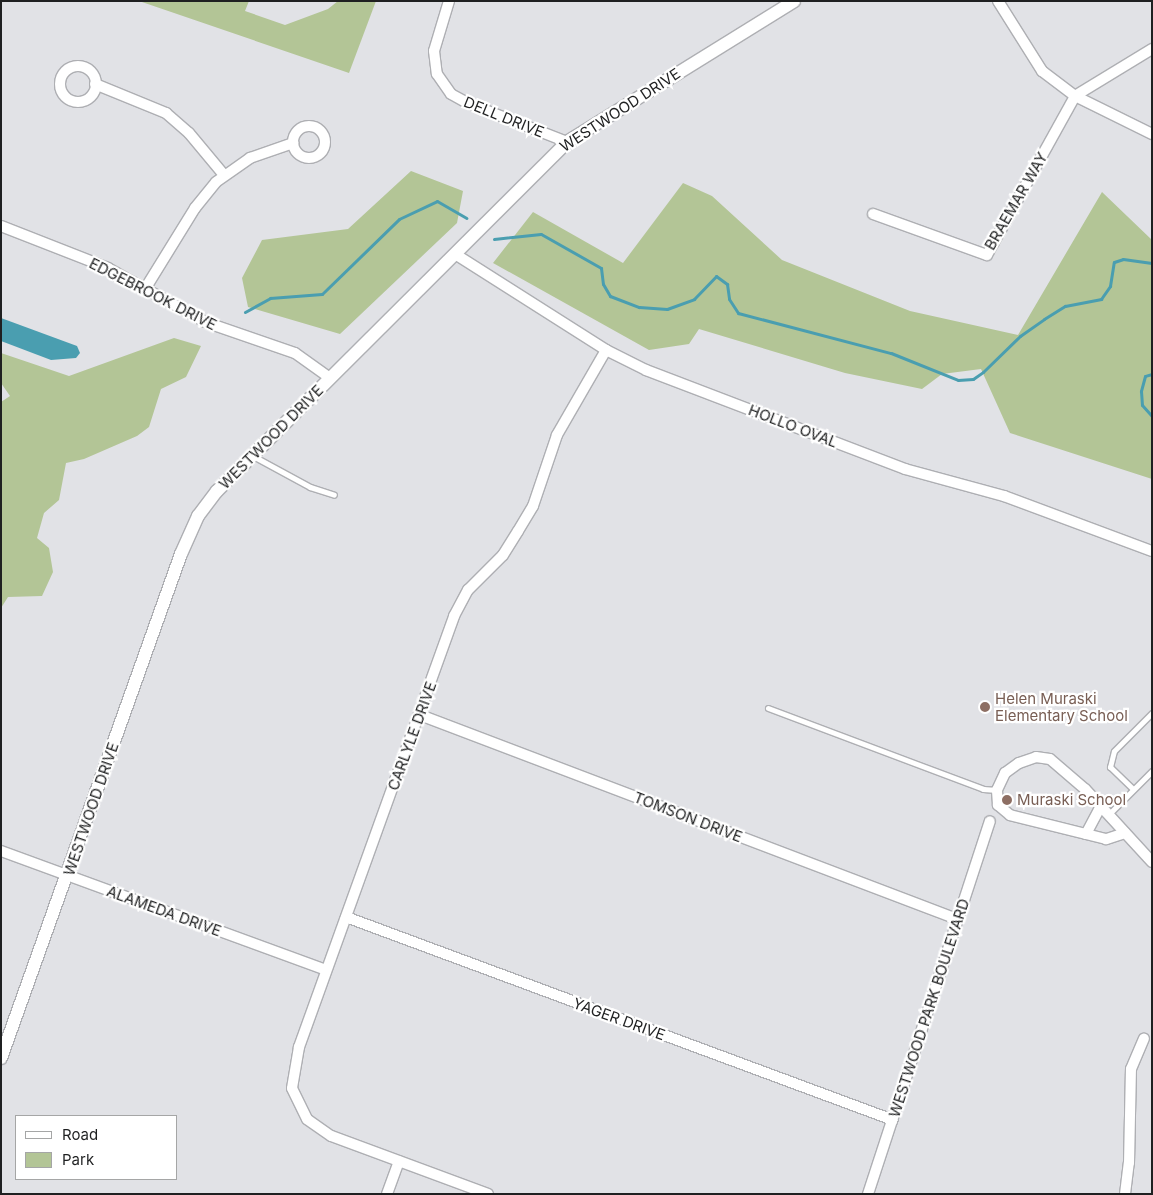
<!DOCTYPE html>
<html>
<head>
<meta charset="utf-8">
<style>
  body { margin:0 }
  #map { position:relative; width:1153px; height:1195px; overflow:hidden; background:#e1e2e6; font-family:Inter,sans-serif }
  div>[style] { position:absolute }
  .green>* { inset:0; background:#b3c596 }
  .water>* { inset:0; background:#4a9eb0 }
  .stream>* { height:3px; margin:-1.5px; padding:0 1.5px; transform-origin:1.5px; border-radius:1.5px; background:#4a9eb0 }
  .roads { filter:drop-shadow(1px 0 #aeafb3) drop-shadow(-1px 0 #aeafb3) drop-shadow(0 1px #aeafb3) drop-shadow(0 -1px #aeafb3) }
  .service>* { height:5px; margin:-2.5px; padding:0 2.5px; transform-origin:2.5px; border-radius:2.5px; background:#fff }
  .minor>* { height:10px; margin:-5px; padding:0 5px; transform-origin:5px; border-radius:5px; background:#fff }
  .minor>.ring { margin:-5px; padding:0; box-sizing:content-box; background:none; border:10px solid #fff; border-radius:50% }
  .tertiary>* { height:12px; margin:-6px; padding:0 6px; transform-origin:6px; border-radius:6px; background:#fff }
  .dots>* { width:14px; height:14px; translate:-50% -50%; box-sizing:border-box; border:2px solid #fff; border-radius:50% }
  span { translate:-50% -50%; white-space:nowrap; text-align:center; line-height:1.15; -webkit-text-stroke:4.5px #fff; paint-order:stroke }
  .street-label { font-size:15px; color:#1f2021 }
  .education-label { font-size:15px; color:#785e54 }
  .left { translate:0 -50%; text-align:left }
  .frame { position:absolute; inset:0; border:2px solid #1f2021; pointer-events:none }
  .legend { position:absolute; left:15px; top:1115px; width:162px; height:65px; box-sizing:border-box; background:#fff; border:1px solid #a5a6a6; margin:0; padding:6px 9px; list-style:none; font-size:15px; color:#1f2021 }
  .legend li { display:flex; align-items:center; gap:10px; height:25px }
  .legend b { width:25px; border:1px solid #a5a6a6 }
</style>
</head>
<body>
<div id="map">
  <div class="green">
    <div style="clip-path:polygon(139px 1px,249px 1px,245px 11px,285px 25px,328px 9px,338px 1px,376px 1px,349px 73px)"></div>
    <div style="clip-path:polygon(411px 171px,463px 191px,457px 223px,340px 334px,248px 307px,242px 278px,262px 240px,348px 229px)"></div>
    <div style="clip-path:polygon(683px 183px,712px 196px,782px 260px,910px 311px,1018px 335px,1102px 192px,1152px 240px,1152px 479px,1010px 433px,981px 369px,942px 374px,922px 389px,845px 373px,699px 329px,689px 344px,649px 350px,493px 263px,533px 212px,623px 263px)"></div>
    <div style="clip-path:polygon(174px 338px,201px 346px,186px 377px,161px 389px,149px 427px,137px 436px,84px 459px,66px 463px,59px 500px,44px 513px,37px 538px,49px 548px,53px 572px,42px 596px,8px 597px,1px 608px,1px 402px,10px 396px,1px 383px,1px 353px,69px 376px)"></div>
  </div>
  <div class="water">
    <div style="clip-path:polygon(1px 318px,77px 346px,80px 353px,76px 358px,51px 360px,1px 341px)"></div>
  </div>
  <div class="stream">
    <div style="left:494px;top:239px;width:47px;rotate:-6.1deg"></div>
    <div style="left:541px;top:234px;width:69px;rotate:29.5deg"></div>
    <div style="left:601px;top:268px;width:16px;rotate:83deg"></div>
    <div style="left:603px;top:284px;width:14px;rotate:60deg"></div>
    <div style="left:610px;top:296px;width:31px;rotate:21deg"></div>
    <div style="left:639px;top:307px;width:28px;rotate:4deg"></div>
    <div style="left:667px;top:309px;width:29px;rotate:-20deg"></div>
    <div style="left:694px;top:299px;width:32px;rotate:-46deg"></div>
    <div style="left:716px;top:276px;width:14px;rotate:36deg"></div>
    <div style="left:727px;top:284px;width:15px;rotate:82deg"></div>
    <div style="left:729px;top:299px;width:17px;rotate:57deg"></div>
    <div style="left:738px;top:313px;width:158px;rotate:14.7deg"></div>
    <div style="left:891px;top:353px;width:72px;rotate:21.9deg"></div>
    <div style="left:958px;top:380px;width:15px;rotate:-4deg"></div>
    <div style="left:973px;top:379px;width:12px;rotate:-35deg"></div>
    <div style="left:983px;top:372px;width:52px;rotate:-44.2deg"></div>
    <div style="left:1020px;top:336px;width:29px;rotate:-35deg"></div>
    <div style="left:1044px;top:319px;width:25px;rotate:-32deg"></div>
    <div style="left:1065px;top:306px;width:37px;rotate:-11deg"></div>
    <div style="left:1101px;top:299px;width:16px;rotate:-55deg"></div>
    <div style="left:1110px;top:286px;width:24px;rotate:-81deg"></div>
    <div style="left:1114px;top:262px;width:9px;rotate:-18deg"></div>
    <div style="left:1123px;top:259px;width:29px;rotate:8deg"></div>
    <div style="left:245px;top:312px;width:29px;rotate:-29deg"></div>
    <div style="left:270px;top:298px;width:52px;rotate:-4.4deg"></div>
    <div style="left:322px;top:294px;width:107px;rotate:-44.2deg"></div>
    <div style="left:399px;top:219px;width:42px;rotate:-25.3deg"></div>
    <div style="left:437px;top:201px;width:34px;rotate:30deg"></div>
    <div style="left:1152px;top:374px;width:7px;rotate:164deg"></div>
    <div style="left:1145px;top:376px;width:16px;rotate:105deg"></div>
    <div style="left:1141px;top:391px;width:14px;rotate:86deg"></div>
    <div style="left:1142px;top:405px;width:15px;rotate:48deg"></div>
  </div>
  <div class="roads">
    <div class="service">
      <div style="left:253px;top:456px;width:65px;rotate:28.5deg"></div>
      <div style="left:310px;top:487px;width:25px;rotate:18deg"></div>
      <div style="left:768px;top:708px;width:230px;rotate:20.6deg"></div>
      <div style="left:983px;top:789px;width:14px;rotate:4deg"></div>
      <div style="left:1133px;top:789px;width:32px;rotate:-136deg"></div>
      <div style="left:1110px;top:767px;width:16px;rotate:-76deg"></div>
      <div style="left:1114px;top:751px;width:54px;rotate:-45deg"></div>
      <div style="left:1109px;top:814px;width:61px;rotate:-45deg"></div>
    </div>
    <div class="minor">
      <div style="left:449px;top:1px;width:52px;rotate:106.7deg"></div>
      <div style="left:434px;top:51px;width:23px;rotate:83deg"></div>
      <div style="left:437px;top:74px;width:24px;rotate:55deg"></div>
      <div style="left:451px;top:94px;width:18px;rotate:29deg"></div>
      <div style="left:467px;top:103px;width:107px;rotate:21.3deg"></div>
      <div style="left:998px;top:1px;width:83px;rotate:57.8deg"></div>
      <div style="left:1042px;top:71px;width:41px;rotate:37.1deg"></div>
      <div style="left:1075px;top:96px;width:86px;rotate:26.3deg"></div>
      <div class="ring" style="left:60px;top:66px;width:26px;height:26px"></div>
      <div style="left:95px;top:84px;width:77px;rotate:22.2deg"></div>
      <div style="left:166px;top:113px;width:30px;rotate:41deg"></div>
      <div style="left:189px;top:133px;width:55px;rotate:50.2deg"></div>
      <div class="ring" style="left:293px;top:126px;width:22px;height:22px"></div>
      <div style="left:873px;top:214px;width:121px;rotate:19.8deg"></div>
      <div style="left:987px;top:255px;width:182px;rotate:-61deg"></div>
      <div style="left:1075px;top:96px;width:90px;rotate:-31.4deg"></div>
      <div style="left:1px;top:226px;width:115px;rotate:21.4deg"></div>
      <div style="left:108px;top:268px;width:111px;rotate:29.1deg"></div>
      <div style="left:205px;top:322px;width:95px;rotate:19deg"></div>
      <div style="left:295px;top:353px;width:43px;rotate:35.5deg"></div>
      <div style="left:455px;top:254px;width:179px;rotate:32.4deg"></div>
      <div style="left:606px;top:350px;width:45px;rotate:26.6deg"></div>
      <div style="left:646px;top:370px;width:277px;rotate:20.9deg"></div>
      <div style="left:905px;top:469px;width:103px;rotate:15.3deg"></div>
      <div style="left:1004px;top:496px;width:158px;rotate:20.4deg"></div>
      <div style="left:145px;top:289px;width:95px;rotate:-58.3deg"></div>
      <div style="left:195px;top:208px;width:33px;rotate:-51deg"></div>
      <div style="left:216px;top:182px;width:42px;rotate:-35.2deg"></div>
      <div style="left:250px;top:158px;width:46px;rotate:-19.2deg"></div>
      <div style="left:420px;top:715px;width:574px;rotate:20.8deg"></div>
      <div style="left:1125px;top:833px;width:20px;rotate:162deg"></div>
      <div style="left:1106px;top:839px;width:99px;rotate:-166deg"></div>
      <div style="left:1010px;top:815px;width:16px;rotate:-140deg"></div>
      <div style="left:998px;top:805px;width:15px;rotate:-94deg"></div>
      <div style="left:997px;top:790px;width:19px;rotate:-65deg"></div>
      <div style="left:1005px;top:773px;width:17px;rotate:-36deg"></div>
      <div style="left:1019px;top:763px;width:18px;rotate:-19deg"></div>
      <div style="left:1036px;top:757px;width:14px;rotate:8deg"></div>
      <div style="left:1050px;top:759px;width:46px;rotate:40.6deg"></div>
      <div style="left:1085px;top:789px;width:99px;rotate:47.5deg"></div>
      <div style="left:1086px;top:834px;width:32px;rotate:-62deg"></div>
      <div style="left:1px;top:851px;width:346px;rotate:20.1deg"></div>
      <div style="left:346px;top:917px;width:583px;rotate:20.36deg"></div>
      <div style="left:387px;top:1194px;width:35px;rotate:-70deg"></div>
      <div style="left:488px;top:1194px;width:167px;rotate:-159.7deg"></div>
      <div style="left:331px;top:1136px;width:29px;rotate:-145deg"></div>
      <div style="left:307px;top:1119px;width:34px;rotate:-116deg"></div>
      <div style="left:292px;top:1088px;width:42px;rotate:-80.3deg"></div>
      <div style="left:299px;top:1047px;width:458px;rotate:-70.2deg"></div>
      <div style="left:454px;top:616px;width:30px;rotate:-62deg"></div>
      <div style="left:468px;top:590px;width:49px;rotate:-45deg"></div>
      <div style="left:503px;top:555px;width:28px;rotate:-58deg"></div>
      <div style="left:518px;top:531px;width:29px;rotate:-59deg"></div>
      <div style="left:533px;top:506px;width:75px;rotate:-71.3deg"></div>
      <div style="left:557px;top:435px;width:98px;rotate:-60deg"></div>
      <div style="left:868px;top:1194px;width:392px;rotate:-71.9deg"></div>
      <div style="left:1125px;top:1194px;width:31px;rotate:-83deg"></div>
      <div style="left:1129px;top:1163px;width:94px;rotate:-88.8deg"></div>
      <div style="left:1131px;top:1069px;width:33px;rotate:-67deg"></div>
    </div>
    <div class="tertiary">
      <div style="left:1px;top:1058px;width:535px;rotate:-70.35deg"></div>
      <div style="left:181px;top:554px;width:42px;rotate:-65.9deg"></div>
      <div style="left:198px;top:516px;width:31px;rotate:-53deg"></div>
      <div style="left:217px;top:491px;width:494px;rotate:-44.9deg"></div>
      <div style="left:567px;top:142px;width:267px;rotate:-31.8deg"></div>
    </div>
  </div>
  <div class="dots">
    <div style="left:985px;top:707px;background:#8d6e63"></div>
    <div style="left:1007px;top:800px;background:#8d6e63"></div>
  </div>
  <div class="street-label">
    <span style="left:620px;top:110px;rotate:-33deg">WESTWOOD DRIVE</span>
    <span style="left:504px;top:117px;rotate:22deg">DELL DRIVE</span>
    <span style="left:1016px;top:201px;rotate:-60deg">BRAEMAR WAY</span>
    <span style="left:153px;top:294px;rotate:27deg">EDGEBROOK DRIVE</span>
    <span style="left:793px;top:426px;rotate:21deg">HOLLO OVAL</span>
    <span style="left:271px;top:437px;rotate:-45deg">WESTWOOD DRIVE</span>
    <span style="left:412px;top:736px;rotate:-70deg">CARLYLE DRIVE</span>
    <span style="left:91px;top:809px;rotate:-71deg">WESTWOOD DRIVE</span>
    <span style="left:688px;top:817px;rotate:21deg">TOMSON DRIVE</span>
    <span style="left:164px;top:911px;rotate:20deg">ALAMEDA DRIVE</span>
    <span style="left:929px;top:1008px;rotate:-72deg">WESTWOOD PARK BOULEVARD</span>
    <span style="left:619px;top:1019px;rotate:20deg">YAGER DRIVE</span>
  </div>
  <div class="education-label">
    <span class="left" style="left:995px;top:707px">Helen Muraski<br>Elementary School</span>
    <span class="left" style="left:1017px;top:800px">Muraski School</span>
  </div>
  <div class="frame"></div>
  <ul class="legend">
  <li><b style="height:6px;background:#fff"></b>Road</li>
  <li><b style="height:14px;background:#b3c596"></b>Park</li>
  </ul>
</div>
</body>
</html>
